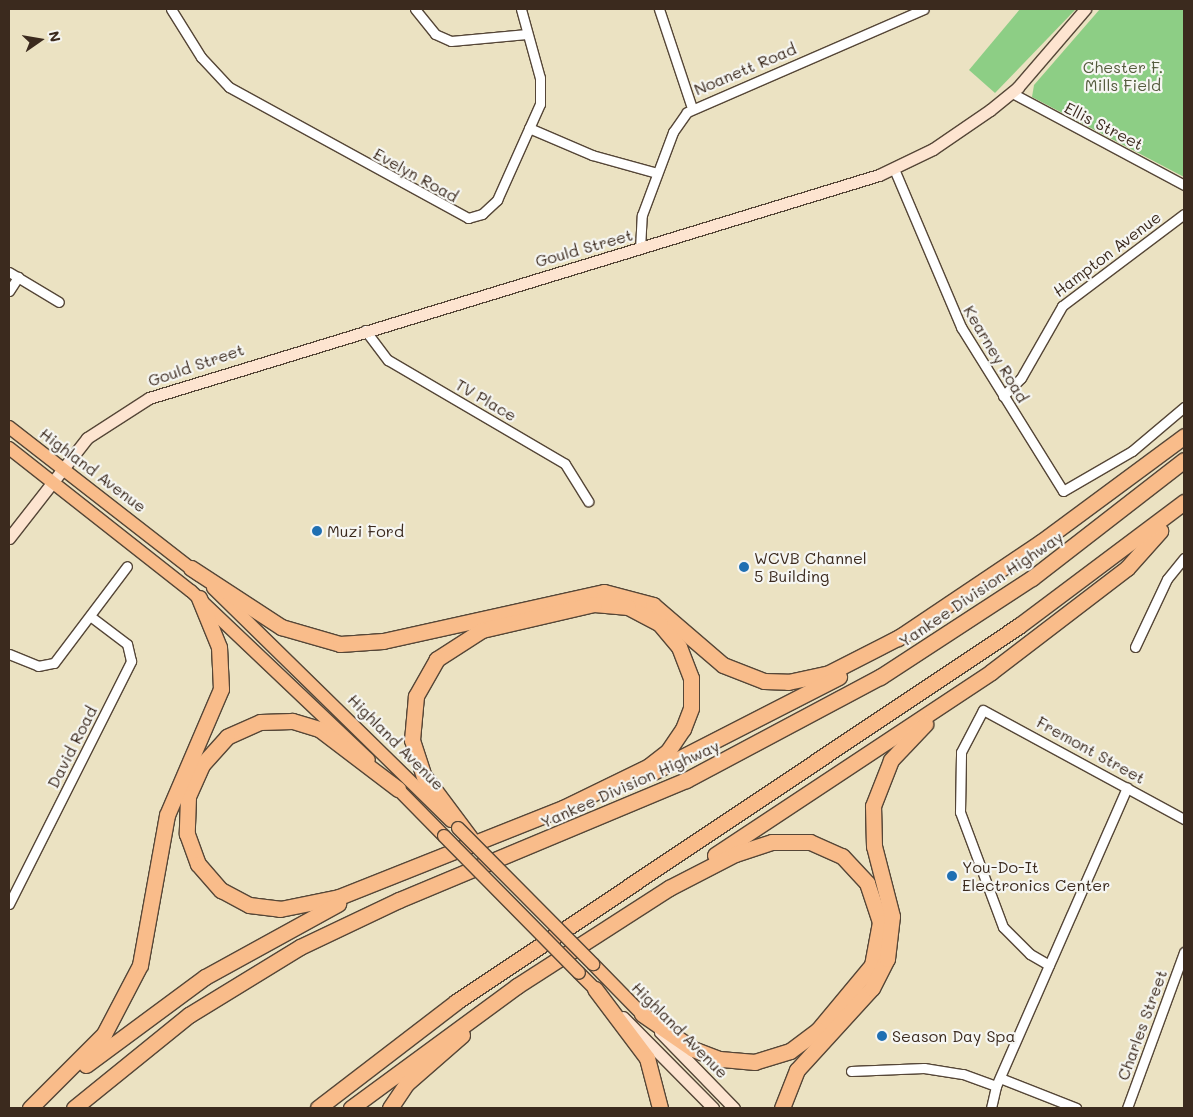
<!DOCTYPE html>
<html>
<head>
<meta charset="utf-8">
<style>
  body { margin:0 }
  #map { position:relative; width:1193px; height:1117px; overflow:hidden; background:#ebe2c2; font-family:Mali,sans-serif }
  div>[style] { position:absolute }
  .green>* { inset:0; background:#8dce85 }
  .roads { filter:drop-shadow(1px 0 #554637) drop-shadow(-1px 0 #554637) drop-shadow(0 1px #554637) drop-shadow(0 -1px #554637) }
  .minor>* { height:9px; margin:-4.5px; padding:0 4.5px; transform-origin:4.5px; border-radius:4.5px; background:#fff }
  .secondary>* { height:11px; margin:-5.5px; padding:0 5.5px; transform-origin:5.5px; border-radius:5.5px; background:#fde4d0 }
  .primary>* { height:12px; margin:-6px; padding:0 6px; transform-origin:6px; border-radius:6px; background:#f9bc8a }
  .motorway>* { height:15px; margin:-7.5px; padding:0 7.5px; transform-origin:7.5px; border-radius:7.5px; background:#f9bc8a }
  .bridges { filter:drop-shadow(1px 0 #554637) drop-shadow(-1px 0 #554637) drop-shadow(0 1px #554637) drop-shadow(0 -1px #554637) }
  .primary-bridge>* { height:12px; margin:-6px; padding:0 6px; transform-origin:6px; border-radius:6px; background:#f9bc8a }
  .dots>* { width:14px; height:14px; translate:-50% -50%; box-sizing:border-box; border:2px solid #f6f6f2; border-radius:50% }
  span { translate:-50% -50%; white-space:nowrap; text-align:center; line-height:1.15; -webkit-text-stroke:4.5px #f6f6f2; paint-order:stroke }
  .park-label { font-size:16px; color:#545b3d }
  .street-label { font-size:16px; color:#3b2a1e }
  .poi-label { font-size:16px; color:#3b2a1e }
  .left { translate:0 -50%; text-align:left }
  .frame { position:absolute; inset:0; border:10px solid #3b2a1e; pointer-events:none }
  .north { position:absolute; left:15px; top:15px; width:50px; height:50px; -webkit-text-stroke:4px #f6f6f2; paint-order:stroke; rotate:77deg; font-size:14px; font-weight:700; line-height:20px; text-align:center; color:#3b2a1e }
  .north::after { content:''; display:block; margin:auto; width:18px; height:22px; background:#3b2a1e; clip-path:polygon(50% 0,100% 100%,50% 72%,0 100%) }
</style>
</head>
<body>
<div id="map">
  <div class="green">
    <div style="clip-path:polygon(1020px 9px,1076px 9px,995px 93px,969px 70px)"></div>
    <div style="clip-path:polygon(1100px 9px,1184px 9px,1184px 177px,1032px 97px,1034px 85px)"></div>
  </div>
  <div class="roads">
    <div class="minor">
      <div style="left:171px;top:9px;width:57px;rotate:58deg"></div>
      <div style="left:201px;top:57px;width:41px;rotate:47deg"></div>
      <div style="left:229px;top:87px;width:273px;rotate:28.7deg"></div>
      <div style="left:468px;top:218px;width:15px;rotate:-16deg"></div>
      <div style="left:482px;top:214px;width:21px;rotate:-43deg"></div>
      <div style="left:497px;top:200px;width:105px;rotate:-65.9deg"></div>
      <div style="left:540px;top:104px;width:26px;rotate:-90deg"></div>
      <div style="left:540px;top:78px;width:72px;rotate:-105.4deg"></div>
      <div style="left:415px;top:9px;width:32px;rotate:51deg"></div>
      <div style="left:435px;top:34px;width:17px;rotate:24deg"></div>
      <div style="left:451px;top:41px;width:76px;rotate:-5.3deg"></div>
      <div style="left:659px;top:9px;width:104px;rotate:71.6deg"></div>
      <div style="left:1012px;top:93px;width:195px;rotate:28.1deg"></div>
      <div style="left:529px;top:128px;width:69px;rotate:23.2deg"></div>
      <div style="left:592px;top:155px;width:67px;rotate:15.5deg"></div>
      <div style="left:894px;top:169px;width:172px;rotate:67deg"></div>
      <div style="left:961px;top:327px;width:193px;rotate:58.1deg"></div>
      <div style="left:1063px;top:491px;width:80px;rotate:-30.1deg"></div>
      <div style="left:1132px;top:451px;width:68px;rotate:-40.2deg"></div>
      <div style="left:640px;top:249px;width:34px;rotate:-87deg"></div>
      <div style="left:642px;top:215px;width:89px;rotate:-69.5deg"></div>
      <div style="left:673px;top:132px;width:24px;rotate:-55deg"></div>
      <div style="left:687px;top:112px;width:258px;rotate:-23.5deg"></div>
      <div style="left:9px;top:272px;width:58px;rotate:31deg"></div>
      <div style="left:9px;top:291px;width:17px;rotate:-57deg"></div>
      <div style="left:365px;top:330px;width:38px;rotate:53deg"></div>
      <div style="left:388px;top:360px;width:205px;rotate:30.4deg"></div>
      <div style="left:565px;top:464px;width:44px;rotate:58.1deg"></div>
      <div style="left:1003px;top:396px;width:25px;rotate:-45deg"></div>
      <div style="left:1021px;top:378px;width:83px;rotate:-60.3deg"></div>
      <div style="left:1062px;top:306px;width:153px;rotate:-37deg"></div>
      <div style="left:1135px;top:647px;width:75px;rotate:-64.8deg"></div>
      <div style="left:1167px;top:579px;width:27px;rotate:-51deg"></div>
      <div style="left:9px;top:654px;width:31px;rotate:22deg"></div>
      <div style="left:38px;top:666px;width:16px;rotate:-11deg"></div>
      <div style="left:54px;top:663px;width:121px;rotate:-53deg"></div>
      <div style="left:9px;top:904px;width:272px;rotate:-63.3deg"></div>
      <div style="left:131px;top:661px;width:17px;rotate:-103deg"></div>
      <div style="left:127px;top:644px;width:46px;rotate:-142.9deg"></div>
      <div style="left:1049px;top:965px;width:22px;rotate:-150deg"></div>
      <div style="left:1030px;top:954px;width:38px;rotate:-135deg"></div>
      <div style="left:1003px;top:927px;width:123px;rotate:-110.5deg"></div>
      <div style="left:960px;top:812px;width:60px;rotate:-89deg"></div>
      <div style="left:961px;top:752px;width:47px;rotate:-62.4deg"></div>
      <div style="left:983px;top:710px;width:229px;rotate:28.5deg"></div>
      <div style="left:851px;top:1071px;width:73px;rotate:-2.4deg"></div>
      <div style="left:924px;top:1068px;width:39px;rotate:9deg"></div>
      <div style="left:963px;top:1074px;width:35px;rotate:20deg"></div>
      <div style="left:1000px;top:1078px;width:82px;rotate:21.5deg"></div>
      <div style="left:991px;top:1108px;width:23px;rotate:-77deg"></div>
      <div style="left:996px;top:1086px;width:326px;rotate:-66.3deg"></div>
      <div style="left:1127px;top:1108px;width:166px;rotate:-69.9deg"></div>
    </div>
    <div class="secondary">
      <div style="left:9px;top:538px;width:127px;rotate:-52deg"></div>
      <div style="left:87px;top:438px;width:74px;rotate:-32.8deg"></div>
      <div style="left:149px;top:398px;width:763px;rotate:-16.99deg"></div>
      <div style="left:879px;top:175px;width:60px;rotate:-25.7deg"></div>
      <div style="left:933px;top:149px;width:69px;rotate:-34.4deg"></div>
      <div style="left:990px;top:110px;width:36px;rotate:-39deg"></div>
      <div style="left:1018px;top:87px;width:103px;rotate:-49.3deg"></div>
      <div style="left:623px;top:1017px;width:128px;rotate:45.3deg"></div>
      <div style="left:660px;top:1032px;width:106px;rotate:45.8deg"></div>
    </div>
    <div class="primary">
      <div style="left:9px;top:427px;width:241px;rotate:37.9deg"></div>
      <div style="left:9px;top:448px;width:231px;rotate:38.2deg"></div>
      <div style="left:191px;top:591px;width:245px;rotate:43.5deg"></div>
      <div style="left:213px;top:588px;width:333px;rotate:44.4deg"></div>
      <div style="left:392px;top:783px;width:74px;rotate:45.5deg"></div>
      <div style="left:593px;top:964px;width:70px;rotate:45.6deg"></div>
      <div style="left:579px;top:973px;width:23px;rotate:45deg"></div>
    </div>
    <div class="motorway">
      <div style="left:191px;top:568px;width:108px;rotate:33.2deg"></div>
      <div style="left:281px;top:627px;width:61px;rotate:16.1deg"></div>
      <div style="left:340px;top:644px;width:43px;rotate:-4deg"></div>
      <div style="left:383px;top:641px;width:226px;rotate:-12.5deg"></div>
      <div style="left:604px;top:592px;width:51px;rotate:14.9deg"></div>
      <div style="left:653px;top:605px;width:92px;rotate:40.6deg"></div>
      <div style="left:723px;top:665px;width:44px;rotate:21.3deg"></div>
      <div style="left:764px;top:681px;width:24px;rotate:2deg"></div>
      <div style="left:788px;top:682px;width:40px;rotate:-12deg"></div>
      <div style="left:827px;top:674px;width:88px;rotate:-27.1deg"></div>
      <div style="left:898px;top:638px;width:172px;rotate:-33.9deg"></div>
      <div style="left:1041px;top:542px;width:178px;rotate:-36.5deg"></div>
      <div style="left:653px;top:772px;width:209px;rotate:-27.1deg"></div>
      <div style="left:398px;top:789px;width:99px;rotate:-142.8deg"></div>
      <div style="left:319px;top:729px;width:28px;rotate:-163deg"></div>
      <div style="left:292px;top:721px;width:32px;rotate:178deg"></div>
      <div style="left:260px;top:722px;width:36px;rotate:156deg"></div>
      <div style="left:227px;top:737px;width:38px;rotate:132deg"></div>
      <div style="left:202px;top:765px;width:35px;rotate:114deg"></div>
      <div style="left:188px;top:797px;width:37px;rotate:92deg"></div>
      <div style="left:187px;top:834px;width:32px;rotate:70deg"></div>
      <div style="left:198px;top:864px;width:35px;rotate:49deg"></div>
      <div style="left:221px;top:890px;width:32px;rotate:28deg"></div>
      <div style="left:249px;top:905px;width:31px;rotate:7deg"></div>
      <div style="left:280px;top:909px;width:60px;rotate:-11.5deg"></div>
      <div style="left:339px;top:897px;width:241px;rotate:-21.7deg"></div>
      <div style="left:563px;top:808px;width:96px;rotate:-26deg"></div>
      <div style="left:649px;top:766px;width:24px;rotate:-38deg"></div>
      <div style="left:668px;top:751px;width:27px;rotate:-56deg"></div>
      <div style="left:683px;top:729px;width:22px;rotate:-69deg"></div>
      <div style="left:691px;top:708px;width:30px;rotate:-90deg"></div>
      <div style="left:691px;top:678px;width:33px;rotate:-111deg"></div>
      <div style="left:679px;top:647px;width:30px;rotate:-130deg"></div>
      <div style="left:660px;top:624px;width:36px;rotate:-152deg"></div>
      <div style="left:628px;top:607px;width:34px;rotate:-175deg"></div>
      <div style="left:594px;top:604px;width:115px;rotate:166.9deg"></div>
      <div style="left:482px;top:630px;width:54px;rotate:147.2deg"></div>
      <div style="left:437px;top:659px;width:43px;rotate:119.6deg"></div>
      <div style="left:416px;top:696px;width:44px;rotate:95.2deg"></div>
      <div style="left:412px;top:740px;width:38px;rotate:72deg"></div>
      <div style="left:424px;top:776px;width:79px;rotate:53.3deg"></div>
      <div style="left:715px;top:855px;width:331px;rotate:-33.5deg"></div>
      <div style="left:991px;top:672px;width:171px;rotate:-37.4deg"></div>
      <div style="left:1127px;top:568px;width:50px;rotate:-48.3deg"></div>
      <div style="left:595px;top:989px;width:86px;rotate:53deg"></div>
      <div style="left:647px;top:1058px;width:52px;rotate:75.4deg"></div>
      <div style="left:86px;top:1065px;width:148px;rotate:-36.5deg"></div>
      <div style="left:205px;top:977px;width:152px;rotate:-28.8deg"></div>
      <div style="left:30px;top:1108px;width:105px;rotate:-45deg"></div>
      <div style="left:104px;top:1034px;width:78px;rotate:-62.4deg"></div>
      <div style="left:140px;top:965px;width:152px;rotate:-79.8deg"></div>
      <div style="left:167px;top:815px;width:137px;rotate:-66.8deg"></div>
      <div style="left:221px;top:689px;width:42px;rotate:-92.7deg"></div>
      <div style="left:219px;top:647px;width:53px;rotate:-112.2deg"></div>
      <div style="left:74px;top:1108px;width:148px;rotate:-39deg"></div>
      <div style="left:189px;top:1015px;width:130px;rotate:-31.5deg"></div>
      <div style="left:300px;top:947px;width:110px;rotate:-25.4deg"></div>
      <div style="left:399px;top:900px;width:311px;rotate:-22.7deg"></div>
      <div style="left:686px;top:780px;width:220px;rotate:-28deg"></div>
      <div style="left:880px;top:677px;width:181px;rotate:-33.1deg"></div>
      <div style="left:1032px;top:578px;width:192px;rotate:-37.8deg"></div>
      <div style="left:318px;top:1108px;width:174px;rotate:-37.5deg"></div>
      <div style="left:456px;top:1002px;width:678px;rotate:-33.76deg"></div>
      <div style="left:1020px;top:625px;width:205px;rotate:-36.9deg"></div>
      <div style="left:351px;top:1108px;width:206px;rotate:-36.3deg"></div>
      <div style="left:517px;top:986px;width:181px;rotate:-32.8deg"></div>
      <div style="left:669px;top:888px;width:74px;rotate:-27.3deg"></div>
      <div style="left:735px;top:854px;width:39px;rotate:-18deg"></div>
      <div style="left:772px;top:842px;width:38px"></div>
      <div style="left:810px;top:842px;width:35px;rotate:24deg"></div>
      <div style="left:842px;top:856px;width:37px;rotate:47deg"></div>
      <div style="left:867px;top:883px;width:41px;rotate:71.6deg"></div>
      <div style="left:880px;top:922px;width:44px;rotate:100.5deg"></div>
      <div style="left:872px;top:965px;width:85px;rotate:129.7deg"></div>
      <div style="left:818px;top:1030px;width:35px;rotate:143deg"></div>
      <div style="left:790px;top:1051px;width:37px;rotate:163deg"></div>
      <div style="left:755px;top:1062px;width:36px;rotate:-175deg"></div>
      <div style="left:719px;top:1059px;width:28px;rotate:-159deg"></div>
      <div style="left:693px;top:1049px;width:62px;rotate:-145.5deg"></div>
      <div style="left:390px;top:1108px;width:30px;rotate:-56deg"></div>
      <div style="left:407px;top:1083px;width:73px;rotate:-41.1deg"></div>
      <div style="left:782px;top:1108px;width:41px;rotate:-68.5deg"></div>
      <div style="left:797px;top:1070px;width:111px;rotate:-47.6deg"></div>
      <div style="left:872px;top:988px;width:33px;rotate:-63deg"></div>
      <div style="left:887px;top:959px;width:43px;rotate:-83.4deg"></div>
      <div style="left:892px;top:916px;width:72px;rotate:-104.4deg"></div>
      <div style="left:874px;top:846px;width:40px;rotate:-91.4deg"></div>
      <div style="left:873px;top:806px;width:49px;rotate:-68.6deg"></div>
      <div style="left:891px;top:760px;width:50px;rotate:-46.6deg"></div>
    </div>
  </div>
  <div class="bridges">
    <div class="primary-bridge">
      <div style="left:458px;top:828px;width:192px;rotate:45.2deg"></div>
      <div style="left:444px;top:836px;width:192px;rotate:45.4deg"></div>
    </div>
  </div>
  <div class="dots">
    <div style="left:317px;top:531px;background:#1f6fb2"></div>
    <div style="left:744px;top:567px;background:#1f6fb2"></div>
    <div style="left:952px;top:876px;background:#1f6fb2"></div>
    <div style="left:882px;top:1036px;background:#1f6fb2"></div>
  </div>
  <div class="park-label">
    <span style="left:1123px;top:76px">Chester F.<br>Mills Field</span>
  </div>
  <div class="street-label">
    <span style="left:745px;top:69px;rotate:-23deg">Noanett Road</span>
    <span style="left:1104px;top:126px;rotate:27deg">Ellis Street</span>
    <span style="left:416px;top:175px;rotate:29deg">Evelyn Road</span>
    <span style="left:584px;top:248px;rotate:-16deg">Gould Street</span>
    <span style="left:1107px;top:254px;rotate:-37deg">Hampton Avenue</span>
    <span style="left:996px;top:354px;rotate:59deg">Kearney Road</span>
    <span style="left:196px;top:365px;rotate:-19deg">Gould Street</span>
    <span style="left:486px;top:400px;rotate:30deg">TV Place</span>
    <span style="left:93px;top:470px;rotate:37deg">Highland Avenue</span>
    <span style="left:981px;top:589px;rotate:-34deg">Yankee Division Highway</span>
    <span style="left:396px;top:742px;rotate:45deg">Highland Avenue</span>
    <span style="left:72px;top:747px;rotate:-63deg">David Road</span>
    <span style="left:1091px;top:750px;rotate:29deg">Fremont Street</span>
    <span style="left:630px;top:784px;rotate:-24deg">Yankee Division Highway</span>
    <span style="left:1142px;top:1025px;rotate:-70deg">Charles Street</span>
    <span style="left:680px;top:1030px;rotate:45deg">Highland Avenue</span>
  </div>
  <div class="poi-label">
    <span class="left" style="left:327px;top:531px">Muzi Ford</span>
    <span class="left" style="left:754px;top:567px">WCVB Channel<br>5 Building</span>
    <span class="left" style="left:962px;top:876px">You-Do-It<br>Electronics Center</span>
    <span class="left" style="left:892px;top:1036px">Season Day Spa</span>
  </div>
  <div class="frame"></div>
  <div class="north">N</div>
</div>
</body>
</html>
